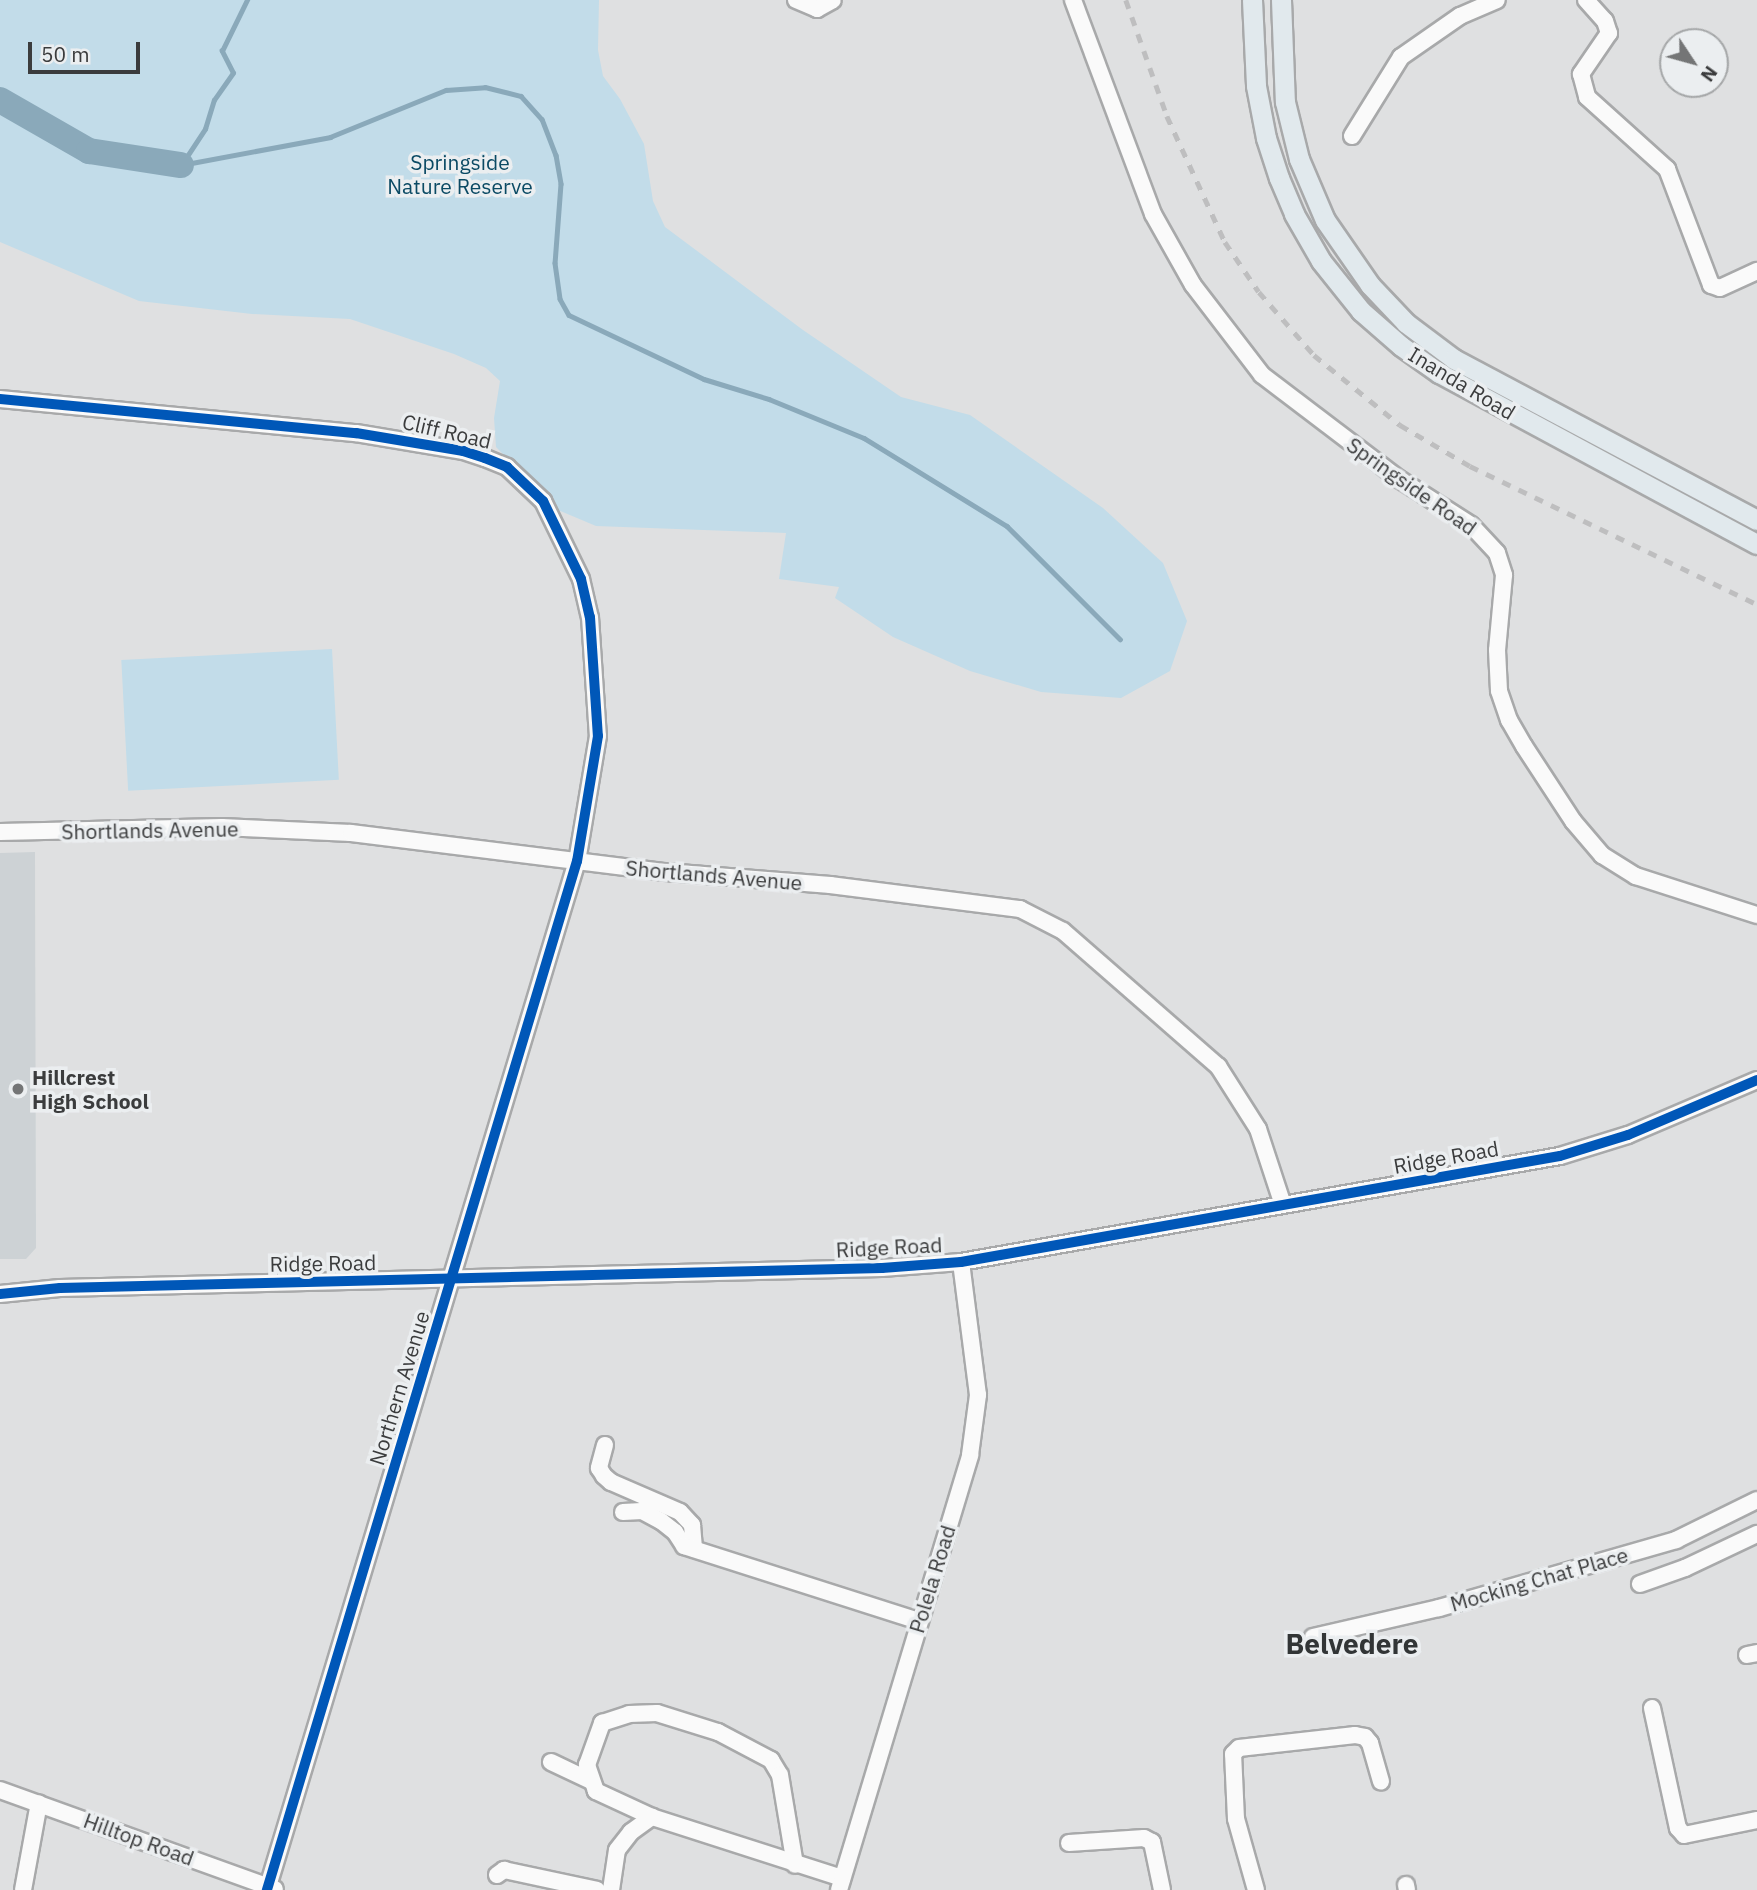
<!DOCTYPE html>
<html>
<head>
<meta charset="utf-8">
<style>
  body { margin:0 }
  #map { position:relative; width:1757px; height:1890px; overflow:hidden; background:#dfe0e1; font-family:"IBM Plex Sans",sans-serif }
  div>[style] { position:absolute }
  .built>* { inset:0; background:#cdd2d5 }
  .green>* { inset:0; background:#c2dce9; transform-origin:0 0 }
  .stream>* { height:4.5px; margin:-2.25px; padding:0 2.25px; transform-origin:2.25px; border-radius:2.25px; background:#8aa9ba }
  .river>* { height:26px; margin:-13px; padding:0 13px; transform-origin:13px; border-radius:13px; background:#8aa9ba }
  .roads { filter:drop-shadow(2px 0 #a8a9aa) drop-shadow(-2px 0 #a8a9aa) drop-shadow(0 2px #a8a9aa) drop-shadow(0 -2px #a8a9aa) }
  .minor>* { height:16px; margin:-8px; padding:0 8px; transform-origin:8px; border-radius:8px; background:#fafafa }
  .major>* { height:19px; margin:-9.5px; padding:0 9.5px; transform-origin:9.5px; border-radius:9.5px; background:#e1e9ed }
  .rail>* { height:4.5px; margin-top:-2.25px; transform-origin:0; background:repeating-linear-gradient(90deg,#bebebf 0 9px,transparent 0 18px) }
  .cycleway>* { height:10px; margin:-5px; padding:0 5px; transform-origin:5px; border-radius:5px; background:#0057b8 }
  .dots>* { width:19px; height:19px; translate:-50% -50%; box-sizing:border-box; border:4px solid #ebeef0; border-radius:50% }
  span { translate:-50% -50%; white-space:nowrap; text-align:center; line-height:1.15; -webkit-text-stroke:7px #ebeef0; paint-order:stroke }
  .park-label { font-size:21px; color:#0b4a64 }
  .street-label { font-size:21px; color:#3b3c3d }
  .poi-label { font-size:21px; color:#3b3c3d; font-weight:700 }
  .left { translate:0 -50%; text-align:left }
  .district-label { font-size:28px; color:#323536; font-weight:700 }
  .north { position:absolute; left:1659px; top:28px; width:70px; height:70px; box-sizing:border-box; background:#ebeef0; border:2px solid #a5a7a8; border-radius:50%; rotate:126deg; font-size:19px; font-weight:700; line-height:28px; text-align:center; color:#3b3c3d }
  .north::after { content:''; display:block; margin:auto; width:24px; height:32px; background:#747576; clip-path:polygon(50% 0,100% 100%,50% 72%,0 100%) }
  .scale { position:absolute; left:28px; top:42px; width:112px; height:32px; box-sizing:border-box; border:4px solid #3b3c3d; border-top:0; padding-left:9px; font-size:21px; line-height:24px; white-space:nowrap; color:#3b3c3d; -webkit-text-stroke:5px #ebeef0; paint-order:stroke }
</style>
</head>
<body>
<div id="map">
  <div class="built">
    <div style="clip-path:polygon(35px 852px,36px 1248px,26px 1259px,0 1259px,0 853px)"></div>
  </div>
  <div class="green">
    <div style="clip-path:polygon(0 0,599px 0,598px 50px,603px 76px,620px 99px,644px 144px,653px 201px,665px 227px,803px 330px,901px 397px,970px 415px,1103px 508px,1163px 563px,1187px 621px,1170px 671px,1121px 698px,1041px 692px,970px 671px,893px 637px,835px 598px,839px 587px,779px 579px,786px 533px,596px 526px,558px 510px,496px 447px,494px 418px,500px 381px,486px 368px,454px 354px,350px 319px,252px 314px,139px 301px,0 242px)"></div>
    <div style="left:332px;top:649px;width:131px;height:211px;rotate:87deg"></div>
  </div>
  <div class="stream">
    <div style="left:182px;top:164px;width:42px;rotate:-56.7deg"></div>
    <div style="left:205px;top:129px;width:30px;rotate:-73deg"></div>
    <div style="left:214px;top:100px;width:33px;rotate:-55deg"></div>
    <div style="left:233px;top:73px;width:25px;rotate:-117deg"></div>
    <div style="left:222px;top:51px;width:57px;rotate:-63.9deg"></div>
    <div style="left:181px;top:165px;width:152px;rotate:-10.6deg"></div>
    <div style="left:330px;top:137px;width:125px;rotate:-22.1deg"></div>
    <div style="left:446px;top:90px;width:39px;rotate:-4deg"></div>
    <div style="left:485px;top:87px;width:37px;rotate:14deg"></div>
    <div style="left:521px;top:96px;width:31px;rotate:48deg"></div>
    <div style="left:542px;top:119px;width:39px;rotate:69deg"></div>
    <div style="left:556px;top:155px;width:29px;rotate:80deg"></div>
    <div style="left:561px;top:184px;width:79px;rotate:94.3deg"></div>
    <div style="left:555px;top:263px;width:36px;rotate:82deg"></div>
    <div style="left:560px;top:299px;width:18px;rotate:61deg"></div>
    <div style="left:569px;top:315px;width:149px;rotate:25.4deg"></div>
    <div style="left:704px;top:379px;width:68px;rotate:17.1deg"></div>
    <div style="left:769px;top:399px;width:103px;rotate:22.3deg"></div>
    <div style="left:864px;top:438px;width:168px;rotate:31.6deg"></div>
    <div style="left:1007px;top:526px;width:160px;rotate:45deg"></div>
  </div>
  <div class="river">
    <div style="left:0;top:100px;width:103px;rotate:29.8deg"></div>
    <div style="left:89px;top:151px;width:93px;rotate:8.7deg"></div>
  </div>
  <div class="roads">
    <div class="minor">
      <div style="left:796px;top:0;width:23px;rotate:23deg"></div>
      <div style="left:817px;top:9px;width:18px;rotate:-29deg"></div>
      <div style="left:1073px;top:0;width:228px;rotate:69.5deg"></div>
      <div style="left:1153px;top:214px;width:81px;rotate:60.6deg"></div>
      <div style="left:1193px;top:285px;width:113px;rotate:52.5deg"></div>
      <div style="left:1262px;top:375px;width:172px;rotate:37.2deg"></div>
      <div style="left:1399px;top:479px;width:85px;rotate:32.6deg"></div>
      <div style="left:1471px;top:525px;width:38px;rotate:47deg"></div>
      <div style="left:1497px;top:553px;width:23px;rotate:72deg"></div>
      <div style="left:1504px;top:575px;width:75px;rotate:95.3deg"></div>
      <div style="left:1497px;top:650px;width:41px;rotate:87.2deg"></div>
      <div style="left:1499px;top:691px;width:31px;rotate:71deg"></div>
      <div style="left:1509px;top:720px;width:30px;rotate:60deg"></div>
      <div style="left:1524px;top:746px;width:90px;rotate:56.8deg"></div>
      <div style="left:1573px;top:821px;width:45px;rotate:49.5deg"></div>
      <div style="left:1602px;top:855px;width:40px;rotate:32deg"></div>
      <div style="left:1636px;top:876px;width:127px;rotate:17.9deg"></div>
      <div style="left:1586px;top:0;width:28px;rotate:48deg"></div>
      <div style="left:1605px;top:21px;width:13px;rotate:72deg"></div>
      <div style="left:1609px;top:33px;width:50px;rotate:124.3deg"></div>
      <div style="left:1581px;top:74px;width:24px;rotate:75deg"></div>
      <div style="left:1587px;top:97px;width:108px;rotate:42deg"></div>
      <div style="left:1667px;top:169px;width:124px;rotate:69.2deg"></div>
      <div style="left:1711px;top:285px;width:9px;rotate:18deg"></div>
      <div style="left:1720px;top:288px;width:41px;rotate:-24.7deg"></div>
      <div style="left:1352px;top:136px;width:93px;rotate:-58.2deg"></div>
      <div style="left:1401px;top:57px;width:72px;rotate:-34.8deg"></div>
      <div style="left:1460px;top:16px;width:40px;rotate:-23.4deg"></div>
      <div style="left:0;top:399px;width:358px;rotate:5.5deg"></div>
      <div style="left:356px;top:433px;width:109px;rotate:9.5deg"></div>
      <div style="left:463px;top:451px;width:23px;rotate:18deg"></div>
      <div style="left:485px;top:458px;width:24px;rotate:22deg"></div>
      <div style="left:507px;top:467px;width:50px;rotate:43.4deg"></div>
      <div style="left:543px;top:501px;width:87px;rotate:64deg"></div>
      <div style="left:581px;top:579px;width:39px;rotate:77deg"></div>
      <div style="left:590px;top:617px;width:119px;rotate:86.2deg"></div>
      <div style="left:598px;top:736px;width:127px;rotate:99.5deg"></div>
      <div style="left:577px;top:861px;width:1075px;rotate:106.77deg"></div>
      <div style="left:0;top:832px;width:222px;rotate:-1.3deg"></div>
      <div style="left:222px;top:827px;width:129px;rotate:2.7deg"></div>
      <div style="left:351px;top:833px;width:317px;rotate:7.1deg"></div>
      <div style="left:666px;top:872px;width:165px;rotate:4.5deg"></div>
      <div style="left:830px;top:885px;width:192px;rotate:7.2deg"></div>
      <div style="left:1020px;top:909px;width:48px;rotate:27.1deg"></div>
      <div style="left:1063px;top:931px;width:206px;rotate:41.1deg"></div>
      <div style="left:1218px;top:1066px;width:75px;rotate:57.6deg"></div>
      <div style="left:1258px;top:1129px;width:80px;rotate:71.8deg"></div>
      <div style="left:0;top:1294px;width:60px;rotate:-5.7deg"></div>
      <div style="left:60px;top:1288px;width:822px;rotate:-1.39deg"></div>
      <div style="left:882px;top:1268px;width:79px;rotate:-4.3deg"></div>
      <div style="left:961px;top:1262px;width:608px;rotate:-10.04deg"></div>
      <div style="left:1560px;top:1156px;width:71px;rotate:-17.2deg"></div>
      <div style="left:1628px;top:1135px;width:140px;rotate:-23.1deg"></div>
      <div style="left:605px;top:1445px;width:24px;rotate:105deg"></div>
      <div style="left:599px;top:1468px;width:9px;rotate:58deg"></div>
      <div style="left:604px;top:1476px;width:9px;rotate:41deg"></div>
      <div style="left:611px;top:1482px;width:75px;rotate:23.5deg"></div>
      <div style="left:680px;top:1512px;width:18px;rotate:47deg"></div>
      <div style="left:692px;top:1525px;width:24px;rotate:85deg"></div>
      <div style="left:623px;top:1512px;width:19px;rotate:-3deg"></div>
      <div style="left:642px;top:1511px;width:21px;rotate:28deg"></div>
      <div style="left:661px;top:1521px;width:18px;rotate:38deg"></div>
      <div style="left:675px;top:1532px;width:17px;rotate:57deg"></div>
      <div style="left:684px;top:1546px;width:247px;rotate:17.7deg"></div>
      <div style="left:1640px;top:1584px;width:48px;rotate:-19.6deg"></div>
      <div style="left:1685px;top:1568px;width:80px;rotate:-25.3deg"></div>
      <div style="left:1313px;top:1637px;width:129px;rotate:-13deg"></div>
      <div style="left:1439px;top:1608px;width:247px;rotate:-16deg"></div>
      <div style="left:1676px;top:1540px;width:90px;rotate:-26.3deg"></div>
      <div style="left:1747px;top:1655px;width:10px;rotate:-11deg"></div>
      <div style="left:1652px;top:1708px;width:123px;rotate:77.8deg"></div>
      <div style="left:1678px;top:1828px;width:9px;rotate:49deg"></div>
      <div style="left:1684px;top:1835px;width:75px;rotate:-11.6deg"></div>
      <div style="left:551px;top:1762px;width:44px;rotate:25.4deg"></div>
      <div style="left:0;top:1790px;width:292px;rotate:19.8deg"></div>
      <div style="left:652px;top:1817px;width:62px;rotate:-155.1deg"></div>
      <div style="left:596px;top:1791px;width:28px;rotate:-109deg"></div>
      <div style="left:587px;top:1765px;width:45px;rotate:-70.3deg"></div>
      <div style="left:602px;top:1723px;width:28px;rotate:-18deg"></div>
      <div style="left:629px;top:1714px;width:28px;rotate:-2deg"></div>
      <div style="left:657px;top:1713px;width:64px;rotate:17.3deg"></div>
      <div style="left:718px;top:1732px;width:60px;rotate:27.8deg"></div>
      <div style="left:771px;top:1760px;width:17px;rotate:59deg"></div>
      <div style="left:780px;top:1775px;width:91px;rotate:80.5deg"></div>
      <div style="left:1069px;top:1843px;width:75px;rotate:-3.8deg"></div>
      <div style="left:1144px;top:1838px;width:9px;rotate:27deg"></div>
      <div style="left:1152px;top:1842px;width:49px;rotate:78.2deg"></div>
      <div style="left:497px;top:1875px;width:9px;rotate:-36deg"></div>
      <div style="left:504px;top:1870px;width:95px;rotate:12.1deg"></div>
      <div style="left:1406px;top:1885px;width:5px;rotate:79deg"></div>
      <div style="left:23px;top:1890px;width:88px;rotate:-79.6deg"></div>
      <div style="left:611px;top:1890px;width:40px;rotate:-81.5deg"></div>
      <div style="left:617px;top:1850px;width:23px;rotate:-52deg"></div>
      <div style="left:631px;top:1832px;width:26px;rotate:-36deg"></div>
      <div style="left:652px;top:1817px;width:200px;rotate:17.8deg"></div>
      <div style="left:839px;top:1890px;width:454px;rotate:-73.2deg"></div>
      <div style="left:970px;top:1455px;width:61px;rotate:-82.4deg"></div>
      <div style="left:978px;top:1395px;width:134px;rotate:-97.3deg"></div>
      <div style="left:1256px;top:1890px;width:74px;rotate:-105.7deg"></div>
      <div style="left:1236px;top:1819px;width:65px;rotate:-92.6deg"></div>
      <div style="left:1233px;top:1754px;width:8px;rotate:-45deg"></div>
      <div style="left:1239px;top:1748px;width:117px;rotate:-6.4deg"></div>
      <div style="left:1355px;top:1735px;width:10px;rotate:11deg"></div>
      <div style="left:1365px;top:1737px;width:8px;rotate:50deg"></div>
      <div style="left:1370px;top:1743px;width:40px;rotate:74deg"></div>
    </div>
    <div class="major">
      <div style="left:1252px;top:0;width:86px;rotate:87.3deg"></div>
      <div style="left:1256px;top:86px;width:53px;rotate:79.1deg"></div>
      <div style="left:1266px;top:138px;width:42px;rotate:72deg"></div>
      <div style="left:1279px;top:178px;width:39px;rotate:67deg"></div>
      <div style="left:1294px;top:214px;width:54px;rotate:60.1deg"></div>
      <div style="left:1321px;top:261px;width:64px;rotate:51.3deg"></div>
      <div style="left:1361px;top:311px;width:53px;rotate:41.2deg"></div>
      <div style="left:1401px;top:346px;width:47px;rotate:35.4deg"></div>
      <div style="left:1439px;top:373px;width:361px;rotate:28.3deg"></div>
      <div style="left:1281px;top:0;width:102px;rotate:87.8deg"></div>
      <div style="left:1285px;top:102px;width:59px;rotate:76.2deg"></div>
      <div style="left:1299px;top:159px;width:66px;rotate:66.9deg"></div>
      <div style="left:1325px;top:220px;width:79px;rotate:55.3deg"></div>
      <div style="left:1370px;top:285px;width:52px;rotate:46.5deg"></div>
      <div style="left:1406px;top:323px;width:60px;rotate:36.9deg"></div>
      <div style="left:1454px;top:359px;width:343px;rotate:28deg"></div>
    </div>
  </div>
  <div class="rail">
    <div style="left:1126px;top:0;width:123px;rotate:70.5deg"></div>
    <div style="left:1167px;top:116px;width:139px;rotate:65.3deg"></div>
    <div style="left:1225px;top:242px;width:60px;rotate:55.8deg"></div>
    <div style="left:1259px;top:292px;width:84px;rotate:48.9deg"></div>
    <div style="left:1314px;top:355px;width:111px;rotate:39.1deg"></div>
    <div style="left:1400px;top:425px;width:81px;rotate:30.4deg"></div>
    <div style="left:1470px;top:466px;width:318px;rotate:25.7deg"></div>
  </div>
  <div class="cycleway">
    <div style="left:0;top:399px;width:358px;rotate:5.5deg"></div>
    <div style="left:356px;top:433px;width:109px;rotate:9.5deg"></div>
    <div style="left:463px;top:451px;width:23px;rotate:18deg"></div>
    <div style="left:485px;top:458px;width:24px;rotate:22deg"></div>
    <div style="left:507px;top:467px;width:50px;rotate:43.4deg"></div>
    <div style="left:543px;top:501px;width:87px;rotate:64deg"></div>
    <div style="left:581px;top:579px;width:39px;rotate:77deg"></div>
    <div style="left:590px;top:617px;width:119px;rotate:86.2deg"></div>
    <div style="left:598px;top:736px;width:127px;rotate:99.5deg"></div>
    <div style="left:577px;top:861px;width:1075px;rotate:106.77deg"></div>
    <div style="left:0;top:1294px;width:60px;rotate:-5.7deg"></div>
    <div style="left:60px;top:1288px;width:822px;rotate:-1.39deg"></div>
    <div style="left:882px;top:1268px;width:79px;rotate:-4.3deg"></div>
    <div style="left:961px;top:1262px;width:608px;rotate:-10.04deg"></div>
    <div style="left:1560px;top:1156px;width:71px;rotate:-17.2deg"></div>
    <div style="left:1628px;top:1135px;width:140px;rotate:-23.1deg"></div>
  </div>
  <div class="dots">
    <div style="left:18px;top:1089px;background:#747576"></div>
  </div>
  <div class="park-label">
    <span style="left:460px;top:174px">Springside<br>Nature Reserve</span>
  </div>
  <div class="street-label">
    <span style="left:1462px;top:383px;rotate:31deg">Inanda Road</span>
    <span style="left:447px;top:431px;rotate:13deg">Cliff Road</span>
    <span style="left:1412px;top:486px;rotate:35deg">Springside Road</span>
    <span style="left:150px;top:830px;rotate:-1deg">Shortlands Avenue</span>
    <span style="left:714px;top:875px;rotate:5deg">Shortlands Avenue</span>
    <span style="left:1446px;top:1157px;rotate:-10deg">Ridge Road</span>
    <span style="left:889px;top:1247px;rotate:-3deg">Ridge Road</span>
    <span style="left:323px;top:1263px;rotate:-1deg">Ridge Road</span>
    <span style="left:399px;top:1388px;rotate:-73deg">Northern Avenue</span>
    <span style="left:932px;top:1579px;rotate:-73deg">Polela Road</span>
    <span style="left:1539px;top:1579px;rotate:-16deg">Mocking Chat Place</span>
    <span style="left:139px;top:1839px;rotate:20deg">Hilltop Road</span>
  </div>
  <div class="poi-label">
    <span class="left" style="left:32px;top:1089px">Hillcrest<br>High School</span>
  </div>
  <div class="district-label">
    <span style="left:1352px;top:1644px">Belvedere</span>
  </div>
  <div class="north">N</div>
  <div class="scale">50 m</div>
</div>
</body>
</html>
